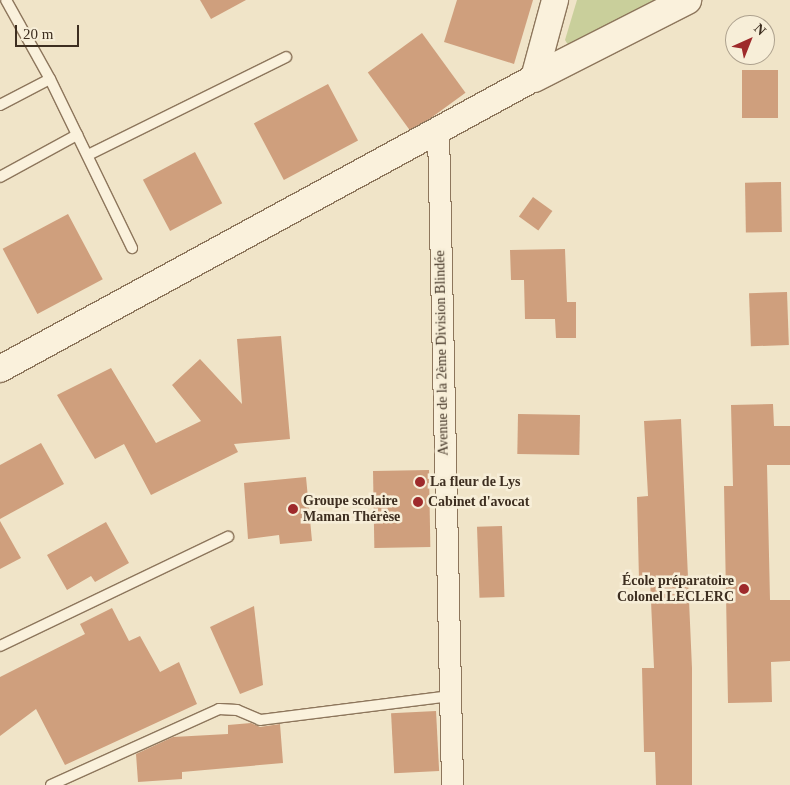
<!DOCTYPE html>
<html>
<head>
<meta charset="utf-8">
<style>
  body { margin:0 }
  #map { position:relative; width:790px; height:785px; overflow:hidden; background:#f0e4c8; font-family:"Times New Roman",serif }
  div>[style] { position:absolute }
  .green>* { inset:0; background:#c9cf9b }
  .building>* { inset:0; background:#cf9f7d; transform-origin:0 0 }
  .roads { filter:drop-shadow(1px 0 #8d765c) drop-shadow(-1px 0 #8d765c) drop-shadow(0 1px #8d765c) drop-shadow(0 -1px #8d765c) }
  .service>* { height:10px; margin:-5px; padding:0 5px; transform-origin:5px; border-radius:5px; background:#faf1dc }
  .minor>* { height:21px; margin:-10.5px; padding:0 10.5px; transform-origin:10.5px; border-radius:10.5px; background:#faf1dc }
  .tertiary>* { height:26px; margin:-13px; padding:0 13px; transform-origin:13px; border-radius:13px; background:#faf1dc }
  .secondary>* { height:28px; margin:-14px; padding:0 14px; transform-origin:14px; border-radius:14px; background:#faf1dc }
  .dots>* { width:14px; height:14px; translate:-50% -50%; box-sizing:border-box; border:2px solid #f7eed8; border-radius:50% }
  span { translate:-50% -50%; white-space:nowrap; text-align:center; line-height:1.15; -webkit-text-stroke:5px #f7eed8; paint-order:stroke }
  .street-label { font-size:14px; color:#3d2e20 }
  .poi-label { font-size:14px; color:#3d2e20; font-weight:700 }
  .left { translate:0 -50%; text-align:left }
  .right { translate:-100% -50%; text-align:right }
  .north { position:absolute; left:725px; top:15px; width:50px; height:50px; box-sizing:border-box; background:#f7eed8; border:1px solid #ada18e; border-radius:50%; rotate:44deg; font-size:14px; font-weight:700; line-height:20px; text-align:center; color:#3d2e20 }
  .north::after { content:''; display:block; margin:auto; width:18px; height:22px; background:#9e2a2b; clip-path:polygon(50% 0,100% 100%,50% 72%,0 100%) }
  .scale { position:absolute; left:15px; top:25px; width:64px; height:22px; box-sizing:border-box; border:2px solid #3d2e20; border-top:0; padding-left:6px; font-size:15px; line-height:18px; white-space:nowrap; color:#3d2e20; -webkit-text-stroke:4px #f7eed8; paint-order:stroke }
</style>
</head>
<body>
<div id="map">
  <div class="green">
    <div style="clip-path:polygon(577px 0,668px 0,572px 51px,565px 40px)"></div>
  </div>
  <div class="building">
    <div style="clip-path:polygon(200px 0,246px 0,211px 19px)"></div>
    <div style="clip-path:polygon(457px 0,533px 0,514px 64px,444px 42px)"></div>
    <div style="left:422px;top:33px;width:74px;height:67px;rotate:54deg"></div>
    <div style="left:742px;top:70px;width:36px;height:48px"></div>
    <div style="left:328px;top:84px;width:64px;height:84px;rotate:62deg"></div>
    <div style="left:195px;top:152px;width:58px;height:59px;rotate:62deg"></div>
    <div style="left:781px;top:182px;width:50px;height:36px;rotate:89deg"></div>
    <div style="left:533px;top:197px;width:24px;height:24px;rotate:36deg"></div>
    <div style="left:68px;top:214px;width:74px;height:74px;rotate:62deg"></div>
    <div style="clip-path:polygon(565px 249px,567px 302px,576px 302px,576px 338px,556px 338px,555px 319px,525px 319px,524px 280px,511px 280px,510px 250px)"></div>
    <div style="left:787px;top:292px;width:53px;height:38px;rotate:88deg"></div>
    <div style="clip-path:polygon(281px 336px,290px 439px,234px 444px,238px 452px,151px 495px,124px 444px,95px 459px,57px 395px,111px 368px,156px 443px,201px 421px,172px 385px,200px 359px,242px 404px,237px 339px)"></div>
    <div style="clip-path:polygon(773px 404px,774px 426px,790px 426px,790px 465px,767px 465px,770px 600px,790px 600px,790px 661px,771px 662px,772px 702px,728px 703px,724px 486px,733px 486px,731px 405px)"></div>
    <div style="left:518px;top:414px;width:62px;height:40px;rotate:1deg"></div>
    <div style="clip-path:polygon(681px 419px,692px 668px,692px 785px,656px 785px,655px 752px,644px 752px,642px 668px,654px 668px,650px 579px,639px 580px,637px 497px,648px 496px,644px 421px)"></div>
    <div style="clip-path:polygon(41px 443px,64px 484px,0 519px,0 465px)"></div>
    <div style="left:429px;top:470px;width:77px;height:56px;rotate:89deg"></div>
    <div style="clip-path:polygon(306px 477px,312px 541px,280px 544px,279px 535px,248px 539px,244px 483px)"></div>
    <div style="clip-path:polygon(0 521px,21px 558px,0 569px)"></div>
    <div style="clip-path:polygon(106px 522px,129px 563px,95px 582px,91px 576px,67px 590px,47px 555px)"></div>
    <div style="left:502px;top:526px;width:71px;height:25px;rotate:88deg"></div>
    <div style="clip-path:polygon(254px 606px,263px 685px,240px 694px,210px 627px)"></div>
    <div style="clip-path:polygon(112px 608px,129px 641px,140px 636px,160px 672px,179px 662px,197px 704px,65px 765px,36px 709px,0 736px,0 677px,85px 634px,80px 624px)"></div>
    <div style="left:436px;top:711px;width:60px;height:45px;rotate:87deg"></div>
    <div style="clip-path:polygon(251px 723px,260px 727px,280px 724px,283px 763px,182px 772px,182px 779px,138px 782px,136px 754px,173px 737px,228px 734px,228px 725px)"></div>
  </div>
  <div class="roads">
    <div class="service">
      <div style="left:6px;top:0;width:90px;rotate:60.9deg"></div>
      <div style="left:50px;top:79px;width:188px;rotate:64.1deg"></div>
      <div style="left:0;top:105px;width:56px;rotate:-27.5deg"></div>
      <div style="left:88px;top:155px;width:221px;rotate:-26.3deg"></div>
      <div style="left:0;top:177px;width:88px;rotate:-28.6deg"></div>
      <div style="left:0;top:646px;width:253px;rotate:-25.6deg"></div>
      <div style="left:51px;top:785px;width:184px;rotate:-24.3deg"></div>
      <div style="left:219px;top:709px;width:18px;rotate:3deg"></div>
      <div style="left:237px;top:710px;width:25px;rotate:23deg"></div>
      <div style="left:260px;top:720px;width:191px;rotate:-7.2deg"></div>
    </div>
    <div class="minor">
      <div style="left:438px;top:131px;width:654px;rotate:88.77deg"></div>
    </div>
    <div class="tertiary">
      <div style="left:0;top:369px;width:608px;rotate:-28.59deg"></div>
      <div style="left:534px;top:78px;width:81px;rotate:-74.9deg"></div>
    </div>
    <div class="secondary">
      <div style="left:534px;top:78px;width:172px;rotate:-27deg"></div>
    </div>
  </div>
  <div class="dots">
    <div style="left:420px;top:482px;background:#9e2a2b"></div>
    <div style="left:418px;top:502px;background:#9e2a2b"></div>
    <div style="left:293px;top:509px;background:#9e2a2b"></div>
    <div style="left:744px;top:589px;background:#9e2a2b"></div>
  </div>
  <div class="street-label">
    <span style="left:442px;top:353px;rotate:-91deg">Avenue de la 2ème Division Blindée</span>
  </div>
  <div class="poi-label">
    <span class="left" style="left:430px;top:482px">La fleur de Lys</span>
    <span class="left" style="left:303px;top:509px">Groupe scolaire<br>Maman Thérèse</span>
    <span class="left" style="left:428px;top:502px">Cabinet d'avocat</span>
    <span class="right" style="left:734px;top:589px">École préparatoire<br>Colonel LECLERC</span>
  </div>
  <div class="north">N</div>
  <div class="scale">20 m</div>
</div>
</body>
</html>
